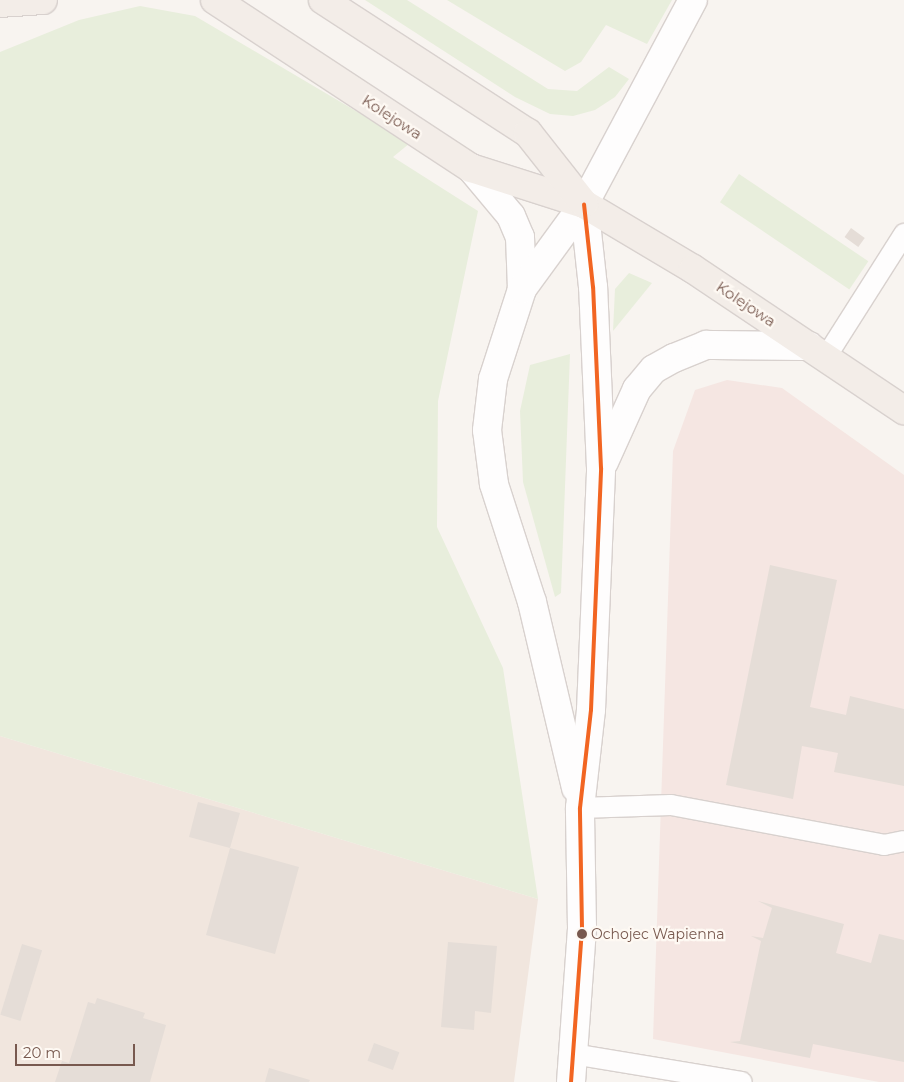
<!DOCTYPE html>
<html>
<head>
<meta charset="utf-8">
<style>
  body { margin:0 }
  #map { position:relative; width:904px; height:1082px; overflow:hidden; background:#f8f4f0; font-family:Montserrat,sans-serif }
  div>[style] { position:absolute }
  .residential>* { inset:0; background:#f1e6de }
  .commercial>* { inset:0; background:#f5e6e2 }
  .green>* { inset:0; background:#e8eedc; transform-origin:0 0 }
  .building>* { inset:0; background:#e5ddd7; transform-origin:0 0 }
  .roads { filter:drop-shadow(1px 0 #d8d1ce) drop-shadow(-1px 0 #d8d1ce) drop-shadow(0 1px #d8d1ce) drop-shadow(0 -1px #d8d1ce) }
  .service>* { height:20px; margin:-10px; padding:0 10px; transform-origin:10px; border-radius:10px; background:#fefdfd }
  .minor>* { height:28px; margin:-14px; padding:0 14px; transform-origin:14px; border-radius:14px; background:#fefdfd }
  .tertiary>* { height:28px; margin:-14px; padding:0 14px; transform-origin:14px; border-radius:14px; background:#fefdfd }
  .primary>* { height:28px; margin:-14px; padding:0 14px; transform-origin:14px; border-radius:14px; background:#f3ede8 }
  .bus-1>* { height:4px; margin:-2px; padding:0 2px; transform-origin:2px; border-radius:2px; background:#f26522 }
  .dots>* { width:14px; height:14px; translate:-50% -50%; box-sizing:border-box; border:2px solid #fef9f3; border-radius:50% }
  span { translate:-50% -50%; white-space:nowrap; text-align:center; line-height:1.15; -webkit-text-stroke:4.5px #fef9f3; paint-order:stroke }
  .bus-label { font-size:14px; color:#78594f }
  .left { translate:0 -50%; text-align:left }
  .street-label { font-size:15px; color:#78594f }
  .scale { position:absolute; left:15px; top:1044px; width:120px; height:22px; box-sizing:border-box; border:2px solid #78594f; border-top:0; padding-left:6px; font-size:15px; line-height:18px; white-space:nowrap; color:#78594f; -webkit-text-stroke:4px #fef9f3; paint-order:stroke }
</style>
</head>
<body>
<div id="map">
  <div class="residential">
    <div style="clip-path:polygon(0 736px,538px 899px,514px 1082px,0 1082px)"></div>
  </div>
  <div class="commercial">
    <div style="clip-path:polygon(727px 380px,782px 388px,904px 475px,904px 1082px,879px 1082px,653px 1039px,673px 451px,695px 390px)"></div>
  </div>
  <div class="green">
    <div style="clip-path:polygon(365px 0,407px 0,548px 89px,577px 91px,609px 67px,629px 79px,615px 97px,595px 110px,573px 116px,550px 114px,515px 97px)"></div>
    <div style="clip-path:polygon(447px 0,672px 0,647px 44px,606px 25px,581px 62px,565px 71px)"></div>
    <div style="clip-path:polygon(140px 6px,195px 16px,410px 143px,393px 157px,478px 211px,438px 401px,437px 527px,503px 668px,538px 899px,0 736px,0 52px,79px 20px)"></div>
    <div style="left:739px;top:174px;width:156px;height:34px;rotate:34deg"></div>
    <div style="clip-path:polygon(629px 273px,652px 283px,613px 331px,615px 289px)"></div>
    <div style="clip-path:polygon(570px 354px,561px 593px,555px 597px,523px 482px,520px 411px,530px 365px)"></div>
  </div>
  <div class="building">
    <div style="left:851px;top:228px;width:17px;height:11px;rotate:36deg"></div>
    <div style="clip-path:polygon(770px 565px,837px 580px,810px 707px,846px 715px,850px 696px,904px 709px,904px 786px,834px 772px,838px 753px,802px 746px,793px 799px,726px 785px)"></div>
    <div style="clip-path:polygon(198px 802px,240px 813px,230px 848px,299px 867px,275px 954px,206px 935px,230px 848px,189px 837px)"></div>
    <div style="clip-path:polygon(758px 901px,844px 924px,836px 953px,871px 963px,879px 934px,904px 940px,904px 1062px,813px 1044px,810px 1058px,730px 1042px,740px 1041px,761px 941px,751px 936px,763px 938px,772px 908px)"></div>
    <div style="clip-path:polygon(448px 942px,497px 946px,491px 1013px,475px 1011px,474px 1030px,441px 1027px)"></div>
    <div style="left:22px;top:944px;width:21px;height:74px;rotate:17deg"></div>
    <div style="clip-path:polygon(97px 998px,145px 1013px,143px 1018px,166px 1025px,150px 1082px,55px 1082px,62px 1061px,69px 1063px,88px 1002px,95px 1004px)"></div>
    <div style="left:374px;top:1043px;width:27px;height:19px;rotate:20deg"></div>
    <div style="clip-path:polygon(269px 1068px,310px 1080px,309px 1082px,265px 1082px)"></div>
  </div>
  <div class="roads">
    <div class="service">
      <div style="left:826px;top:357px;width:146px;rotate:-57.6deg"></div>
      <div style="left:580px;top:808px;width:91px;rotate:-1.9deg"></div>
      <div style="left:671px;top:805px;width:217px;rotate:10.6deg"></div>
      <div style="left:884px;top:845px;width:20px;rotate:-11deg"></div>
      <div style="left:573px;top:1054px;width:171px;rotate:9.4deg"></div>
    </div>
    <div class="minor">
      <div style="left:584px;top:204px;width:231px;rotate:-61.9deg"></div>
    </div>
    <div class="tertiary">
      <div style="left:471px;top:168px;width:62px;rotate:50.2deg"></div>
      <div style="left:511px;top:216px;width:23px;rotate:67deg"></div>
      <div style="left:520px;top:237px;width:52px;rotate:87.8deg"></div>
      <div style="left:604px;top:462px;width:80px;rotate:-65.7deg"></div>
      <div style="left:637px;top:389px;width:26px;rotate:-50deg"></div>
      <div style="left:654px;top:369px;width:23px;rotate:-29deg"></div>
      <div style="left:674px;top:358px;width:35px;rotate:-22deg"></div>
      <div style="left:706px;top:345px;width:103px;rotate:0.6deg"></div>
      <div style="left:576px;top:788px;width:191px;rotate:-103.3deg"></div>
      <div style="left:532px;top:602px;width:124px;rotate:-107.9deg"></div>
      <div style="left:494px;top:484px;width:54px;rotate:-97.4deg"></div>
      <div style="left:487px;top:430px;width:51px;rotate:-83.3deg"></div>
      <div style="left:493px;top:379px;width:95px;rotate:-72.1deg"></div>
      <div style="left:522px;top:289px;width:105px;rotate:-53.9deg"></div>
      <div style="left:571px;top:1082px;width:154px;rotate:-85.9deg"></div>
      <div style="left:582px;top:928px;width:120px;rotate:-91deg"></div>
      <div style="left:580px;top:808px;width:99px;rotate:-83.6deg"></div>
      <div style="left:591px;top:710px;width:242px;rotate:-87.6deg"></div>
      <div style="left:601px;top:468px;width:181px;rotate:-92.5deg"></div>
      <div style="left:593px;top:287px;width:83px;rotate:-96.2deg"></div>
    </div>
    <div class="primary">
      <div style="left:215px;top:0;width:306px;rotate:33.3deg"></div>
      <div style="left:471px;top:168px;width:119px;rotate:17.7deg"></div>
      <div style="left:584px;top:204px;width:127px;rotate:30.8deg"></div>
      <div style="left:693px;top:269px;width:254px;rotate:33.8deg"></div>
      <div style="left:323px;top:0;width:244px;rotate:33deg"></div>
      <div style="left:528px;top:133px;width:90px;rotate:51.7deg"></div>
      <div style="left:0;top:3px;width:43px;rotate:-4deg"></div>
    </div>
  </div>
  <div class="bus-1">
    <div style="left:571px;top:1082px;width:154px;rotate:-85.9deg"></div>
    <div style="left:582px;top:928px;width:120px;rotate:-91deg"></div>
    <div style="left:580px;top:808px;width:99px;rotate:-83.6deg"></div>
    <div style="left:591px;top:710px;width:242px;rotate:-87.6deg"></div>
    <div style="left:601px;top:468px;width:181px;rotate:-92.5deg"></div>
    <div style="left:593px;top:287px;width:83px;rotate:-96.2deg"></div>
  </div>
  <div class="dots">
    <div style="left:582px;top:934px;background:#78594f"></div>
  </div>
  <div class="bus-label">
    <span class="left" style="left:591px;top:934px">Ochojec Wapienna</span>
  </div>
  <div class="street-label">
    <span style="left:392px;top:117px;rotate:33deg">Kolejowa</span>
    <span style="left:746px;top:304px;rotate:34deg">Kolejowa</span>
  </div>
  <div class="scale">20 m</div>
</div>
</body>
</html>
